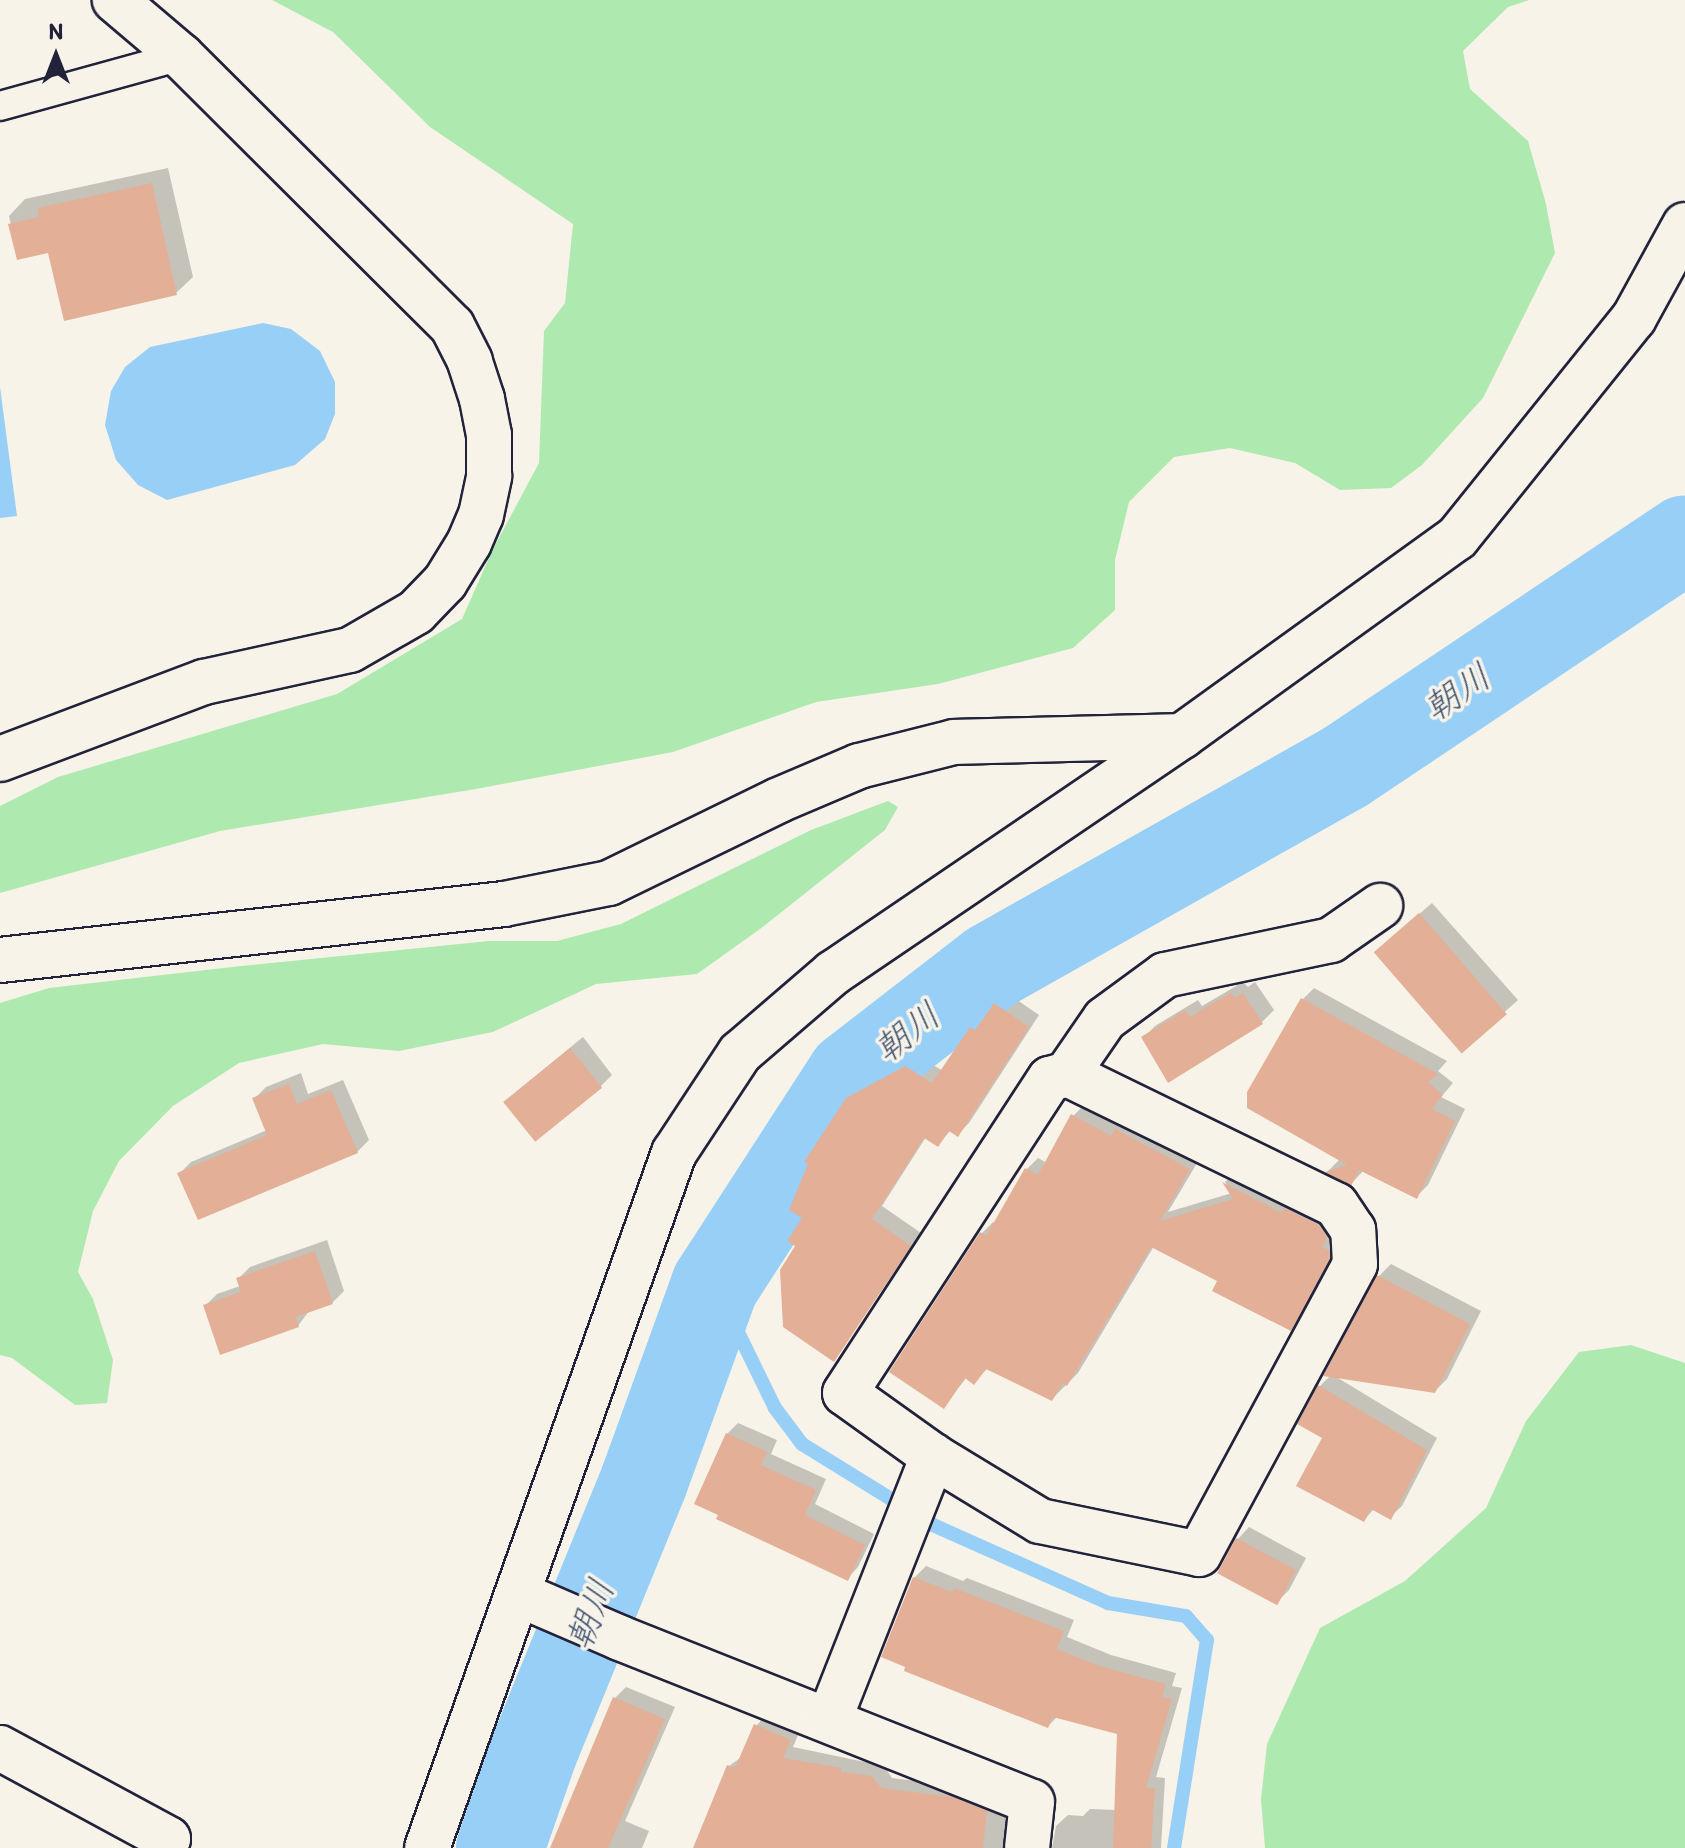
<!DOCTYPE html>
<html>
<head>
<meta charset="utf-8">
<style>
  body { margin:0 }
  #map { position:relative; width:1685px; height:1848px; overflow:hidden; background:#f7f3e8; font-family:Itim,"Klee One",sans-serif }
  div>[style] { position:absolute }
  .green>* { inset:0; background:#aeeab0 }
  .water>* { inset:0; background:#98cff7 }
  .shadow>* { inset:0; background:#0003 }
  .stream>* { height:14px; margin:-7px; padding:0 7px; transform-origin:7px; border-radius:7px; background:#98cff7 }
  .river>* { height:88px; margin:-44px; padding:0 44px; transform-origin:44px; border-radius:44px; background:#98cff7 }
  .building>* { inset:0; background:#e3af96; transform-origin:0 0 }
  .roads { filter:drop-shadow(2px 0 #22223b) drop-shadow(-2px 0 #22223b) drop-shadow(0 2px #22223b) drop-shadow(0 -2px #22223b) }
  .service>* { height:28px; margin:-14px; padding:0 14px; transform-origin:14px; border-radius:14px; background:#f7f3e8 }
  .minor>* { height:44px; margin:-22px; padding:0 22px; transform-origin:22px; border-radius:22px; background:#f7f3e8 }
  .tertiary>* { height:44px; margin:-22px; padding:0 22px; transform-origin:22px; border-radius:22px; background:#f7f3e8 }
  span { translate:-50% -50%; white-space:nowrap; text-align:center; line-height:1.15; -webkit-text-stroke:7px #f7f3e8; paint-order:stroke }
  .water-label { font-size:36px; color:#455673; font-style:italic }
  .north { position:absolute; left:16px; top:16px; width:80px; height:80px; -webkit-text-stroke:6px #f7f3e8; paint-order:stroke; rotate:0deg; font-size:22px; font-weight:700; line-height:32px; text-align:center; color:#22223b }
  .north::after { content:''; display:block; margin:auto; width:28px; height:36px; background:#22223b; clip-path:polygon(50% 0,100% 100%,50% 72%,0 100%) }
</style>
</head>
<body>
<div id="map">
  <div class="green">
    <div style="clip-path:polygon(272px 0,1529px 0,1508px 7px,1463px 51px,1470px 89px,1528px 141px,1546px 204px,1555px 253px,1483px 398px,1422px 465px,1391px 488px,1340px 490px,1295px 463px,1230px 448px,1174px 457px,1129px 502px,1115px 560px,1115px 610px,1073px 648px,938px 684px,816px 702px,673px 752px,476px 789px,220px 831px,0 893px,0 806px,58px 777px,337px 694px,462px 619px,492px 551px,539px 463px,544px 331px,565px 303px,573px 224px,430px 127px,333px 32px)"></div>
    <div style="clip-path:polygon(888px 801px,898px 807px,885px 830px,760px 929px,697px 974px,596px 984px,493px 1032px,399px 1051px,323px 1044px,239px 1063px,173px 1106px,119px 1161px,93px 1211px,78px 1272px,93px 1299px,113px 1360px,107px 1403px,75px 1405px,12px 1358px,0 1355px,0 1003px,49px 988px,232px 967px,489px 941px,557px 941px,621px 924px,811px 830px)"></div>
    <div style="clip-path:polygon(1631px 1345px,1685px 1363px,1685px 1848px,1265px 1848px,1261px 1799px,1267px 1744px,1320px 1628px,1405px 1581px,1486px 1508px,1526px 1421px,1579px 1352px)"></div>
  </div>
  <div class="water">
    <div style="clip-path:polygon(263px 323px,291px 329px,320px 351px,335px 382px,335px 414px,325px 439px,295px 465px,167px 500px,138px 485px,116px 460px,105px 425px,111px 391px,125px 367px,150px 347px)"></div>
    <div style="clip-path:polygon(0 387px,17px 516px,0 518px)"></div>
  </div>
  <div class="shadow">
    <div style="clip-path:polygon(168px 168px,193px 277px,176px 293px,50px 251px,18px 258px,9px 216px,25px 199px)"></div>
    <div style="clip-path:polygon(1432px 903px,1518px 1000px,1462px 1050px,1389px 940px)"></div>
    <div style="clip-path:polygon(1243px 982px,1248px 987px,1255px 982px,1274px 1010px,1262px 1022px,1143px 1038px,1155px 1026px,1198px 1000px,1202px 1006px)"></div>
    <div style="clip-path:polygon(1314px 988px,1447px 1061px,1438px 1071px,1453px 1083px,1441px 1097px,1465px 1109px,1428px 1185px,1417px 1196px,1363px 1171px,1351px 1184px,1328px 1171px,1340px 1159px,1249px 1093px,1303px 999px)"></div>
    <div style="clip-path:polygon(1007px 993px,1039px 1015px,969px 1123px,957px 1135px,951px 1130px,938px 1144px,926px 1137px,882px 1206px,921px 1233px,834px 1359px,798px 1245px,846px 1100px,858px 1088px,917px 1055px,943px 1071px,972px 1028px,986px 1018px)"></div>
    <div style="clip-path:polygon(583px 1037px,612px 1075px,600px 1087px,505px 1101px)"></div>
    <div style="clip-path:polygon(301px 1073px,308px 1094px,343px 1080px,369px 1140px,357px 1152px,180px 1173px,191px 1162px,267px 1130px,254px 1099px,266px 1087px)"></div>
    <div style="clip-path:polygon(1084px 1105px,1200px 1158px,1168px 1212px,1232px 1193px,1225px 1182px,1235px 1172px,1330px 1214px,1340px 1246px,1301px 1317px,1290px 1328px,1220px 1280px,1154px 1246px,1078px 1373px,1052px 1399px,988px 1368px,974px 1382px,967px 1377px,943px 1407px,891px 1371px,982px 1233px,993px 1222px,996px 1224px,1027px 1169px,1038px 1158px,1047px 1163px,1073px 1116px)"></div>
    <div style="clip-path:polygon(327px 1240px,344px 1291px,332px 1303px,309px 1311px,298px 1326px,205px 1306px,217px 1294px,240px 1286px,238px 1279px,250px 1267px)"></div>
    <div style="clip-path:polygon(1391px 1264px,1481px 1311px,1447px 1379px,1435px 1391px,1333px 1375px,1437px 1438px,1402px 1506px,1390px 1517px,1374px 1509px,1364px 1520px,1324px 1438px,1300px 1424px,1320px 1386px,1331px 1375px,1379px 1276px)"></div>
    <div style="clip-path:polygon(738px 1423px,777px 1440px,771px 1454px,826px 1479px,815px 1504px,874px 1534px,858px 1567px,848px 1578px,721px 1514px,727px 1434px)"></div>
    <div style="clip-path:polygon(1249px 1527px,1306px 1558px,1289px 1590px,1277px 1602px,1238px 1539px)"></div>
    <div style="clip-path:polygon(926px 1566px,963px 1581px,967px 1578px,1074px 1620px,1067px 1637px,1111px 1655px,1176px 1673px,1172px 1686px,1182px 1688px,1156px 1777px,1165px 1778px,1161px 1848px,1052px 1848px,1056px 1826px,1068px 1815px,1083px 1816px,1090px 1809px,1116px 1810px,1119px 1733px,1058px 1716px,1048px 1726px,914px 1578px)"></div>
    <div style="clip-path:polygon(626px 1687px,675px 1707px,625px 1821px,649px 1831px,642px 1848px,552px 1848px,615px 1698px)"></div>
    <div style="clip-path:polygon(767px 1714px,801px 1728px,793px 1747px,884px 1766px,892px 1778px,965px 1787px,1015px 1810px,1016px 1848px,721px 1848px,729px 1766px,743px 1756px,756px 1726px)"></div>
  </div>
  <div class="stream">
    <div style="left:715px;top:1285px;width:137px;rotate:64deg"></div>
    <div style="left:775px;top:1408px;width:45px;rotate:53.1deg"></div>
    <div style="left:802px;top:1444px;width:154px;rotate:31.7deg"></div>
    <div style="left:933px;top:1525px;width:192px;rotate:24deg"></div>
    <div style="left:1108px;top:1603px;width:79px;rotate:9.5deg"></div>
    <div style="left:1186px;top:1616px;width:32px;rotate:49deg"></div>
    <div style="left:1207px;top:1640px;width:211px;rotate:99deg"></div>
  </div>
  <div class="river">
    <div style="left:500px;top:1848px;width:101px;rotate:-70.8deg"></div>
    <div style="left:533px;top:1753px;width:294px;rotate:-67.8deg"></div>
    <div style="left:644px;top:1481px;width:208px;rotate:-70.1deg"></div>
    <div style="left:715px;top:1285px;width:250px;rotate:-57.1deg"></div>
    <div style="left:851px;top:1075px;width:178px;rotate:-37.7deg"></div>
    <div style="left:992px;top:966px;width:405px;rotate:-29.4deg"></div>
    <div style="left:1345px;top:767px;width:409px;rotate:-33.8deg"></div>
  </div>
  <div class="building">
    <div style="clip-path:polygon(152px 183px,177px 295px,64px 321px,48px 253px,17px 260px,8px 224px,39px 217px,38px 208px)"></div>
    <div style="left:1419px;top:913px;width:134px;height:60px;rotate:49deg"></div>
    <div style="clip-path:polygon(1230px 993px,1235px 997px,1243px 993px,1263px 1024px,1168px 1083px,1141px 1037px,1185px 1010px,1190px 1017px)"></div>
    <div style="clip-path:polygon(1301px 998px,1438px 1074px,1428px 1082px,1443px 1095px,1432px 1109px,1455px 1121px,1417px 1199px,1359px 1170px,1351px 1186px,1325px 1172px,1347px 1165px,1247px 1108px,1247px 1092px)"></div>
    <div style="clip-path:polygon(994px 1003px,1029px 1027px,958px 1137px,949px 1131px,938px 1147px,924px 1138px,872px 1219px,911px 1246px,834px 1362px,783px 1327px,780px 1270px,795px 1246px,787px 1241px,802px 1218px,789px 1210px,808px 1164px,804px 1162px,846px 1098px,905px 1066px,932px 1083px,970px 1027px,975px 1030px)"></div>
    <div style="left:570px;top:1048px;width:51px;height:86px;rotate:51deg"></div>
    <div style="clip-path:polygon(289px 1084px,297px 1104px,331px 1090px,358px 1153px,198px 1220px,177px 1173px,267px 1135px,252px 1098px)"></div>
    <div style="clip-path:polygon(1071px 1114px,1111px 1136px,1115px 1129px,1190px 1169px,1160px 1221px,1233px 1199px,1222px 1182px,1282px 1213px,1284px 1208px,1319px 1225px,1327px 1237px,1322px 1247px,1329px 1250px,1330px 1258px,1291px 1331px,1212px 1291px,1217px 1281px,1151px 1247px,1067px 1386px,1063px 1383px,1052px 1401px,986px 1369px,974px 1385px,965px 1378px,944px 1409px,889px 1372px,980px 1232px,986px 1236px,1025px 1168px,1038px 1175px)"></div>
    <div style="clip-path:polygon(315px 1251px,333px 1304px,296px 1317px,299px 1327px,220px 1355px,203px 1305px,241px 1292px,236px 1278px)"></div>
    <div style="clip-path:polygon(1377px 1275px,1470px 1324px,1435px 1393px,1323px 1376px)"></div>
    <div style="clip-path:polygon(1318px 1385px,1427px 1450px,1391px 1520px,1371px 1509px,1364px 1522px,1296px 1486px,1322px 1438px,1297px 1424px)"></div>
    <div style="clip-path:polygon(726px 1433px,767px 1452px,761px 1465px,816px 1490px,805px 1515px,865px 1545px,848px 1581px,716px 1519px,718px 1515px,694px 1504px)"></div>
    <div style="left:1236px;top:1538px;width:68px;height:40px;rotate:28deg"></div>
    <div style="clip-path:polygon(913px 1577px,952px 1592px,954px 1588px,1064px 1631px,1057px 1649px,1099px 1666px,1166px 1684px,1162px 1697px,1172px 1699px,1146px 1788px,1155px 1788px,1151px 1848px,1113px 1848px,1117px 1734px,1053px 1717px,1048px 1728px,904px 1671px,905px 1667px,881px 1657px)"></div>
    <div style="clip-path:polygon(613px 1697px,665px 1719px,608px 1848px,550px 1848px)"></div>
    <div style="clip-path:polygon(754px 1724px,791px 1740px,783px 1758px,841px 1768px,841px 1772px,872px 1776px,881px 1788px,953px 1797px,987px 1811px,983px 1848px,693px 1848px,727px 1765px,735px 1768px)"></div>
  </div>
  <div class="roads">
    <div class="service">
      <div style="left:0;top:106px;width:188px;rotate:-15.4deg"></div>
    </div>
    <div class="minor">
      <div style="left:0;top:759px;width:218px;rotate:-20.7deg"></div>
      <div style="left:204px;top:682px;width:149px;rotate:-12.4deg"></div>
      <div style="left:350px;top:650px;width:76px;rotate:-29.9deg"></div>
      <div style="left:416px;top:612px;width:42px;rotate:-46deg"></div>
      <div style="left:445px;top:582px;width:46px;rotate:-58.4deg"></div>
      <div style="left:469px;top:543px;width:30px;rotate:-67deg"></div>
      <div style="left:481px;top:515px;width:40px;rotate:-78deg"></div>
      <div style="left:489px;top:476px;width:41px;rotate:-90deg"></div>
      <div style="left:489px;top:435px;width:37px;rotate:-101deg"></div>
      <div style="left:482px;top:399px;width:40px;rotate:-108deg"></div>
      <div style="left:470px;top:361px;width:39px;rotate:-117deg"></div>
      <div style="left:452px;top:326px;width:383px;rotate:-135.1deg"></div>
      <div style="left:181px;top:56px;width:87px;rotate:-139.7deg"></div>
      <div style="left:0;top:960px;width:507px;rotate:-6.34deg"></div>
      <div style="left:504px;top:904px;width:107px;rotate:-11.3deg"></div>
      <div style="left:609px;top:883px;width:189px;rotate:-26deg"></div>
      <div style="left:779px;top:800px;width:87px;rotate:-23deg"></div>
      <div style="left:859px;top:766px;width:98px;rotate:-14.2deg"></div>
      <div style="left:954px;top:742px;width:228px;rotate:-1.5deg"></div>
      <div style="left:933px;top:1456px;width:108px;rotate:-144.4deg"></div>
      <div style="left:845px;top:1393px;width:375px;rotate:-56.9deg"></div>
      <div style="left:1050px;top:1079px;width:18px;rotate:-16deg"></div>
      <div style="left:518px;top:1594px;width:111px;rotate:23.3deg"></div>
      <div style="left:620px;top:1638px;width:443px;rotate:21.7deg"></div>
      <div style="left:1032px;top:1802px;width:46px;rotate:96.2deg"></div>
      <div style="left:829px;top:1720px;width:284px;rotate:-68.5deg"></div>
      <div style="left:933px;top:1456px;width:125px;rotate:31.3deg"></div>
      <div style="left:1040px;top:1521px;width:162px;rotate:11.7deg"></div>
      <div style="left:1199px;top:1554px;width:329px;rotate:-61.7deg"></div>
      <div style="left:1355px;top:1264px;width:34px;rotate:-93deg"></div>
      <div style="left:1353px;top:1230px;width:30px;rotate:-124deg"></div>
      <div style="left:1336px;top:1205px;width:299px;rotate:-154deg"></div>
      <div style="left:1067px;top:1074px;width:67px;rotate:-55.4deg"></div>
      <div style="left:1105px;top:1019px;width:74px;rotate:-36.3deg"></div>
      <div style="left:1165px;top:975px;width:170px;rotate:-11.9deg"></div>
      <div style="left:1331px;top:940px;width:60px;rotate:-34.8deg"></div>
      <div style="left:0;top:1748px;width:191px;rotate:28.4deg"></div>
      <div style="left:168px;top:1839px;width:10px;rotate:119deg"></div>
    </div>
    <div class="tertiary">
      <div style="left:427px;top:1848px;width:738px;rotate:-70.44deg"></div>
      <div style="left:674px;top:1153px;width:120px;rotate:-56.6deg"></div>
      <div style="left:740px;top:1053px;width:123px;rotate:-40.7deg"></div>
      <div style="left:833px;top:973px;width:422px;rotate:-34.2deg"></div>
      <div style="left:1182px;top:736px;width:339px;rotate:-35.8deg"></div>
      <div style="left:1457px;top:538px;width:282px;rotate:-51.2deg"></div>
      <div style="left:1634px;top:318px;width:106px;rotate:-61.3deg"></div>
    </div>
  </div>
  <div class="water-label">
    <span style="left:1457px;top:692px;rotate:-34deg">朝川</span>
    <span style="left:907px;top:1032px;rotate:-38deg">朝川</span>
    <span style="left:590px;top:1614px;rotate:-69deg">朝川</span>
  </div>
  <div class="north">N</div>
</div>
</body>
</html>
